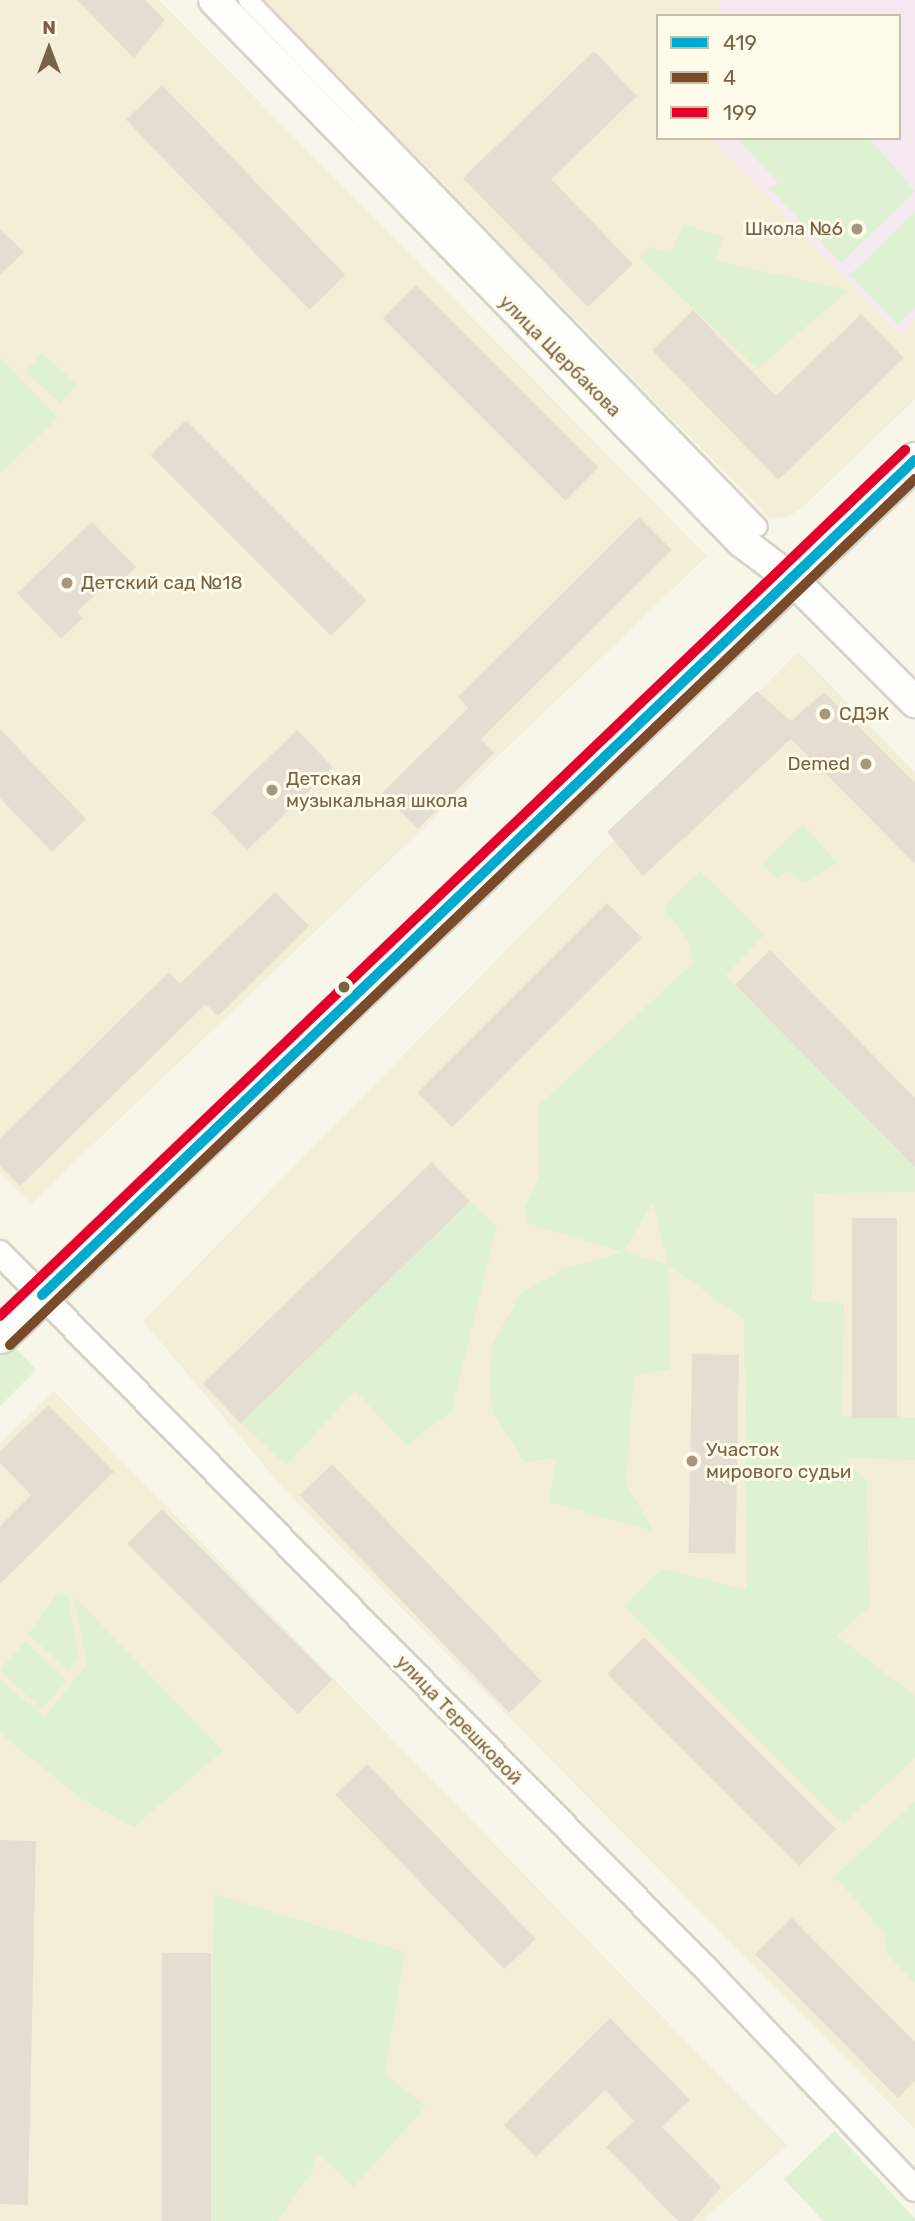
<!DOCTYPE html>
<html>
<head>
<meta charset="utf-8">
<style>
  body { margin:0 }
  #map { position:relative; width:915px; height:2221px; overflow:hidden; background:#f8f5e9; font-family:Rubik,sans-serif }
  div>[style] { position:absolute }
  .residential>* { inset:0; background:#f4eed9 }
  .education>* { inset:0; background:#f7e9f2 }
  .green>* { inset:0; background:#def1d2; transform-origin:0 0 }
  .building>* { inset:0; background:#e5ded0; transform-origin:0 0 }
  .roads { filter:drop-shadow(2px 0 #d7d2c8) drop-shadow(-2px 0 #d7d2c8) drop-shadow(0 2px #d7d2c8) drop-shadow(0 -2px #d7d2c8) }
  .pedestrian>* { height:18px; margin:-9px; padding:0 9px; transform-origin:9px; border-radius:9px; background:#fefefc }
  .minor>* { height:24px; margin:-12px; padding:0 12px; transform-origin:12px; border-radius:12px; background:#fefefc }
  .tertiary>* { height:30px; margin:-15px; padding:0 15px; transform-origin:15px; border-radius:15px; background:#fefefc }
  .secondary>* { height:35px; margin:-17.5px; padding:0 17.5px; transform-origin:17.5px; border-radius:17.5px; background:#fefefc }
  .bus-1>* { height:10px; margin:-5px; padding:0 5px; transform-origin:5px; border-radius:5px; background:#00a9ce }
  .bus-2>* { height:10px; margin:-5px; padding:0 5px; transform-origin:5px; border-radius:5px; background:#7a4b2a }
  .bus-3>* { height:10px; margin:-5px; padding:0 5px; transform-origin:5px; border-radius:5px; background:#e4002b }
  .dots>* { width:19px; height:19px; translate:-50% -50%; box-sizing:border-box; border:4px solid #fffbeb; border-radius:50% }
  span { translate:-50% -50%; white-space:nowrap; text-align:center; line-height:1.15; -webkit-text-stroke:6px #fffbeb; paint-order:stroke }
  .poi-label { font-size:19px; color:#796347 }
  .right { translate:-100% -50%; text-align:right }
  .left { translate:0 -50%; text-align:left }
  .street-label { font-size:19px; color:#796347 }
  .legend { position:absolute; left:656px; top:14px; width:245px; height:126px; box-sizing:border-box; background:#fffbeb; border:2px solid #c9bea9; margin:0; padding:9px 12px; list-style:none; font-size:21px; color:#796347 }
  .legend li { display:flex; align-items:center; gap:14px; height:35px }
  .legend b { width:35px; border:2px solid #c9bea9 }
  .north { position:absolute; left:14px; top:14px; width:70px; height:70px; -webkit-text-stroke:5px #fffbeb; paint-order:stroke; rotate:0deg; font-size:19px; font-weight:700; line-height:28px; text-align:center; color:#796347 }
  .north::after { content:''; display:block; margin:auto; width:24px; height:32px; background:#796347; clip-path:polygon(50% 0,100% 100%,50% 72%,0 100%) }
</style>
</head>
<body>
<div id="map">
  <div class="residential">
    <div style="clip-path:polygon(0 0,159px 0,707px 556px,31px 1204px,0 1173px)"></div>
    <div style="clip-path:polygon(evenodd,264px 0,915px 0,915px 399px,804px 506px,788px 517px,769px 518px,264px 0,658px 16px,899px 16px,899px 138px,658px 138px,658px 16px)"></div>
    <div style="clip-path:polygon(798px 652px,915px 772px,915px 2129px,283px 1488px,143px 1321px)"></div>
    <div style="clip-path:polygon(54px 1391px,787px 2145px,702px 2221px,0 2221px,0 1444px)"></div>
  </div>
  <div class="education">
    <div style="clip-path:polygon(718px 0,915px 0,915px 319px,900px 333px,711px 138px,899px 138px,899px 16px,721px 16px)"></div>
  </div>
  <div class="green">
    <div style="clip-path:polygon(736px 138px,869px 138px,915px 191px,841px 263px,770px 189px,778px 182px)"></div>
    <div style="clip-path:polygon(915px 212px,915px 308px,898px 325px,850px 275px)"></div>
    <div style="clip-path:polygon(683px 224px,723px 237px,716px 261px,849px 290px,757px 369px,640px 258px,649px 247px,672px 252px)"></div>
    <div style="left:42px;top:353px;width:47px;height:25px;rotate:42deg"></div>
    <div style="clip-path:polygon(0 357px,58px 418px,0 474px)"></div>
    <div style="clip-path:polygon(803px 824px,837px 863px,804px 883px,788px 871px,776px 878px,762px 864px)"></div>
    <div style="clip-path:polygon(evenodd,700px 871px,764px 935px,725px 976px,915px 1166px,915px 1192px,813px 1193px,812px 1301px,844px 1304px,842px 1416px,915px 1417px,915px 1460px,845px 1458px,867px 1482px,869px 1607px,837px 1636px,915px 1696px,915px 1758px,843px 1824px,624px 1606px,662px 1569px,747px 1590px,744px 1318px,668px 1266px,670px 1369px,634px 1376px,626px 1483px,653px 1531px,549px 1502px,556px 1458px,525px 1462px,493px 1413px,489px 1375px,493px 1343px,520px 1295px,560px 1270px,621px 1252px,527px 1223px,525px 1209px,539px 1175px,538px 1106px,693px 963px,688px 940px,663px 908px,700px 871px,653px 1203px,668px 1265px,667px 1265px,623px 1251px,653px 1203px)"></div>
    <div style="clip-path:polygon(470px 1202px,497px 1226px,451px 1412px,406px 1445px,355px 1391px,286px 1465px,241px 1423px)"></div>
    <div style="clip-path:polygon(8px 1340px,36px 1370px,0 1406px,0 1348px)"></div>
    <div style="clip-path:polygon(59px 1591px,67px 1595px,79px 1658px,69px 1671px,28px 1634px)"></div>
    <div style="clip-path:polygon(74px 1596px,223px 1751px,134px 1827px,82px 1799px,0 1733px,0 1679px,44px 1717px,87px 1664px)"></div>
    <div style="left:26px;top:1642px;width:57px;height:38px;rotate:44deg"></div>
    <div style="clip-path:polygon(915px 1801px,915px 1983px,886px 1953px,884px 1932px,835px 1877px)"></div>
    <div style="clip-path:polygon(214px 1894px,405px 1952px,385px 2074px,426px 2106px,354px 2187px,317px 2153px,313px 2171px,277px 2221px,207px 2221px)"></div>
    <div style="clip-path:polygon(835px 2131px,915px 2219px,915px 2221px,823px 2221px,784px 2179px)"></div>
  </div>
  <div class="building">
    <div style="clip-path:polygon(77px 0,145px 0,165px 20px,134px 58px)"></div>
    <div style="clip-path:polygon(594px 51px,637px 96px,551px 179px,633px 264px,588px 307px,463px 178px)"></div>
    <div style="left:162px;top:85px;width:264px;height:50px;rotate:46deg"></div>
    <div style="clip-path:polygon(0 229px,24px 252px,0 275px)"></div>
    <div style="left:416px;top:285px;width:258px;height:47px;rotate:45deg"></div>
    <div style="clip-path:polygon(693px 310px,776px 396px,861px 314px,904px 358px,778px 480px,652px 350px)"></div>
    <div style="left:186px;top:420px;width:255px;height:50px;rotate:45deg"></div>
    <div style="clip-path:polygon(639px 517px,672px 550px,481px 739px,494px 753px,418px 829px,382px 793px,468px 708px,458px 697px)"></div>
    <div style="clip-path:polygon(92px 522px,136px 567px,116px 587px,111px 580px,77px 612px,83px 618px,61px 639px,17px 593px)"></div>
    <div style="clip-path:polygon(757px 691px,791px 721px,824px 692px,915px 783px,915px 864px,791px 739px,643px 876px,607px 832px)"></div>
    <div style="clip-path:polygon(0 729px,86px 819px,52px 852px,0 798px)"></div>
    <div style="left:297px;top:730px;width:52px;height:119px;rotate:46deg"></div>
    <div style="clip-path:polygon(275px 892px,309px 926px,218px 1016px,206px 1004px,20px 1186px,0 1166px,0 1138px,169px 972px,180px 984px)"></div>
    <div style="left:607px;top:903px;width:49px;height:268px;rotate:45deg"></div>
    <div style="clip-path:polygon(770px 950px,915px 1098px,915px 1167px,735px 985px)"></div>
    <div style="left:432px;top:1162px;width:55px;height:319px;rotate:46deg"></div>
    <div style="left:852px;top:1218px;width:45px;height:200px"></div>
    <div style="left:692px;top:1354px;width:47px;height:199px;rotate:1deg"></div>
    <div style="clip-path:polygon(48px 1405px,114px 1472px,0 1584px,0 1526px,31px 1495px,0 1463px,0 1452px)"></div>
    <div style="left:332px;top:1464px;width:302px;height:45px;rotate:46deg"></div>
    <div style="left:162px;top:1509px;width:241px;height:49px;rotate:45deg"></div>
    <div style="left:644px;top:1637px;width:272px;height:52px;rotate:45deg"></div>
    <div style="left:367px;top:1764px;width:243px;height:44px;rotate:46deg"></div>
    <div style="clip-path:polygon(0 1840px,36px 1841px,28px 2205px,0 2204px)"></div>
    <div style="clip-path:polygon(792px 1918px,915px 2042px,915px 2080px,898px 2098px,755px 1954px)"></div>
    <div style="left:162px;top:1953px;width:49px;height:268px"></div>
    <div style="clip-path:polygon(610px 2018px,690px 2100px,662px 2127px,721px 2187px,692px 2221px,678px 2221px,606px 2147px,634px 2121px,605px 2090px,536px 2157px,504px 2125px)"></div>
  </div>
  <div class="roads">
    <div class="pedestrian">
      <div style="left:248px;top:0;width:733px;rotate:45.94deg"></div>
    </div>
    <div class="minor">
      <div style="left:0;top:1253px;width:1013px;rotate:45.4deg"></div>
      <div style="left:711px;top:1974px;width:296px;rotate:46.5deg"></div>
    </div>
    <div class="tertiary">
      <div style="left:214px;top:0;width:757px;rotate:45.75deg"></div>
      <div style="left:742px;top:542px;width:64px;rotate:36.7deg"></div>
      <div style="left:793px;top:580px;width:173px;rotate:45deg"></div>
    </div>
    <div class="secondary">
      <div style="left:0;top:1335px;width:1266px;rotate:-43.72deg"></div>
    </div>
  </div>
  <div class="bus-1">
    <div style="left:42px;top:1295px;width:1208px;rotate:-43.73deg"></div>
  </div>
  <div class="bus-2">
    <div style="left:10px;top:1345px;width:1253px;rotate:-43.74deg"></div>
  </div>
  <div class="bus-3">
    <div style="left:0;top:1316px;width:1253px;rotate:-43.74deg"></div>
  </div>
  <div class="dots">
    <div style="left:857px;top:229px;background:#a59680"></div>
    <div style="left:67px;top:583px;background:#a59680"></div>
    <div style="left:825px;top:714px;background:#a59680"></div>
    <div style="left:866px;top:764px;background:#a59680"></div>
    <div style="left:272px;top:790px;background:#a59680"></div>
    <div style="left:344px;top:987px;background:#796347"></div>
    <div style="left:692px;top:1461px;background:#a59680"></div>
  </div>
  <div class="poi-label">
    <span class="right" style="left:843px;top:229px">Школа №6</span>
    <span class="left" style="left:81px;top:583px">Детский сад №18</span>
    <span class="left" style="left:839px;top:714px">СДЭК</span>
    <span class="right" style="left:850px;top:764px">Demed</span>
    <span class="left" style="left:286px;top:790px">Детская<br>музыкальная школа</span>
    <span class="left" style="left:706px;top:1461px">Участок<br>мирового судьи</span>
  </div>
  <div class="street-label">
    <span style="left:560px;top:356px;rotate:45deg">улица Щербакова</span>
    <span style="left:459px;top:1720px;rotate:46deg">улица Терешковой</span>
  </div>
  <ul class="legend">
  <li><b style="height:9px;background:#00a9ce"></b>419</li>
  <li><b style="height:9px;background:#7a4b2a"></b>4</li>
  <li><b style="height:9px;background:#e4002b"></b>199</li>
  </ul>
  <div class="north">N</div>
</div>
</body>
</html>
